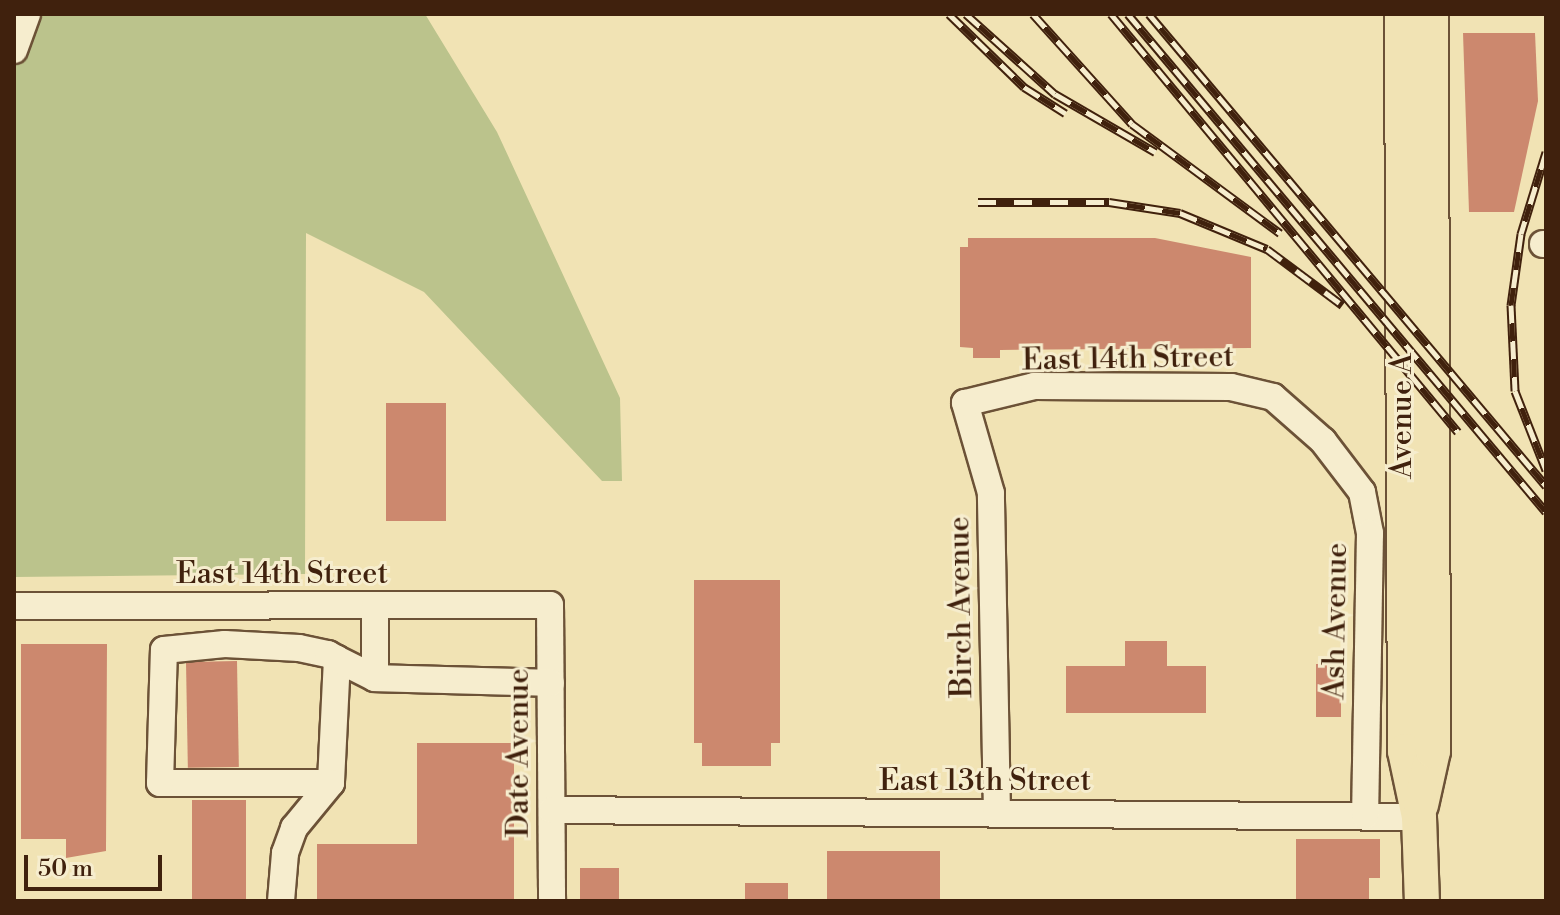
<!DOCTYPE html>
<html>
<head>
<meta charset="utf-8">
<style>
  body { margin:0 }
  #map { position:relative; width:1560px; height:915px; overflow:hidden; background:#f1e3b4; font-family:"Libre Bodoni",serif }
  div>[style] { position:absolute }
  .green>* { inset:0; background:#bbc38c }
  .building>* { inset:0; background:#cc886e; transform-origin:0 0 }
  .roads { filter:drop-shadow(2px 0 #6c5237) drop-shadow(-2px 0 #6c5237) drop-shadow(0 2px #6c5237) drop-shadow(0 -2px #6c5237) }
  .minor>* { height:26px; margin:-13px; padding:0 13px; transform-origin:13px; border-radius:13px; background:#f6edce }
  .major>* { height:34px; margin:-17px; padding:0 17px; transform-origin:17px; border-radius:17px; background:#f1e3b4 }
  .rail>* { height:9px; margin-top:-4.5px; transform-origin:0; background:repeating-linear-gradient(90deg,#f6edce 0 18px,#40210d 0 36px); box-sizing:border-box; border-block:2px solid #40210d }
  span { translate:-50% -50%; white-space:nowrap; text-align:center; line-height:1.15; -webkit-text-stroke:6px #f6edce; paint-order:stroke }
  .street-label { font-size:30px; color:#40210d }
  .frame { position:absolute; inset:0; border:16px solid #40210d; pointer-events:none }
  .scale { position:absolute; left:24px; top:855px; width:138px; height:36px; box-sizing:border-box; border:4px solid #40210d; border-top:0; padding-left:10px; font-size:24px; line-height:28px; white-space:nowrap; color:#40210d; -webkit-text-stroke:6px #f6edce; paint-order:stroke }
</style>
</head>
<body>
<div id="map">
  <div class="green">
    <div style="clip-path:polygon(14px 14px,425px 14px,497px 132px,620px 398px,622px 481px,602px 481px,424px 292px,306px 233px,305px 574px,14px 577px)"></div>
  </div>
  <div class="building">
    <div style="clip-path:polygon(1463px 33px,1535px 33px,1538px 101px,1514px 212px,1469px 212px)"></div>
    <div style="clip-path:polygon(968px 238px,1155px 238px,1251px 257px,1251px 348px,1000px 350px,1000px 358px,973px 358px,973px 348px,960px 347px,960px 247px,968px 247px)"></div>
    <div style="left:386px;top:403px;width:60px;height:118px"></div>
    <div style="clip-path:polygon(694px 580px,780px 580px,780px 743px,771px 743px,771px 766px,702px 766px,702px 743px,694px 743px)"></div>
    <div style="clip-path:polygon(1125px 641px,1167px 641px,1167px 666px,1206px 666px,1206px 713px,1066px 713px,1066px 666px,1125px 666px)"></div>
    <div style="clip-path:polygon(21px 644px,107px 644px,106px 851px,66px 858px,66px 839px,21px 839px)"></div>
    <div style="left:237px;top:661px;width:106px;height:51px;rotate:89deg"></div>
    <div style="left:1316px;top:664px;width:25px;height:53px"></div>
    <div style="clip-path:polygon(417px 743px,514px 743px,514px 901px,317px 901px,317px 844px,417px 844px)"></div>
    <div style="left:192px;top:800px;width:54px;height:101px"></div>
    <div style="clip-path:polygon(1296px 839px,1380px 839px,1380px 878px,1369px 878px,1369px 901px,1296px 901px)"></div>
    <div style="left:827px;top:851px;width:113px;height:50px"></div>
    <div style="left:580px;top:868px;width:39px;height:33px"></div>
    <div style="left:745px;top:883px;width:43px;height:18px"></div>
  </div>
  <div class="roads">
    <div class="minor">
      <div style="left:14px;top:50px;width:38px;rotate:-70deg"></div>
      <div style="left:1543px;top:244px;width:3px"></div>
      <div style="left:14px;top:606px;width:536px;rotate:-0.11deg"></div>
      <div style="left:550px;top:605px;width:296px;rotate:89.6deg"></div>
      <div style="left:375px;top:606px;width:72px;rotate:90deg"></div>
      <div style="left:375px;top:678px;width:176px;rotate:1.6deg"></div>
      <div style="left:337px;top:659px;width:124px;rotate:92.8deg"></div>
      <div style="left:331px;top:783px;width:171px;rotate:180deg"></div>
      <div style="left:160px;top:783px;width:133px;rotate:-88.3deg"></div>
      <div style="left:164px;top:650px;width:61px;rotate:-5.6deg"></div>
      <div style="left:225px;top:644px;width:74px;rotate:3.1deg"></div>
      <div style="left:299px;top:648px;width:30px;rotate:12deg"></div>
      <div style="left:328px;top:654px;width:10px;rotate:29deg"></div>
      <div style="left:337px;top:659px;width:42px;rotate:26.6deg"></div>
      <div style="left:552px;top:810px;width:867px;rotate:0.46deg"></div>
      <div style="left:997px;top:813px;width:320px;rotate:-91.1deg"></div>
      <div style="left:991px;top:493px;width:94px;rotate:-106.1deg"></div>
      <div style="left:965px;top:403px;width:71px;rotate:-13.8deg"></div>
      <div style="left:1034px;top:386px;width:197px;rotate:0.3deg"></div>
      <div style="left:1231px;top:387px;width:43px;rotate:13.4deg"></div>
      <div style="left:1273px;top:397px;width:67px;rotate:41.3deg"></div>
      <div style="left:1323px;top:441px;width:64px;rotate:52.6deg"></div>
      <div style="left:1362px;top:492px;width:42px;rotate:79deg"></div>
      <div style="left:1370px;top:533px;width:283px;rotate:91deg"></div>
      <div style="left:281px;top:901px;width:48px;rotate:-85.2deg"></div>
      <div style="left:285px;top:853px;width:27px;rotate:-70deg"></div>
      <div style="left:294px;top:828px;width:58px;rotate:-50.6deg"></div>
    </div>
    <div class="major">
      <div style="left:1402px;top:14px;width:737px;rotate:89.77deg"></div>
      <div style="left:1405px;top:751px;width:67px;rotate:78deg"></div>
      <div style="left:1419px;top:817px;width:84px;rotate:88deg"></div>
      <div style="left:1421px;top:805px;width:55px;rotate:-77.5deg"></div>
      <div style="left:1433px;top:751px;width:737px;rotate:-90.16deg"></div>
    </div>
  </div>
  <div class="rail">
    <div style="left:949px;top:14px;width:105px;rotate:44.2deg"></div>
    <div style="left:1024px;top:87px;width:49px;rotate:32.4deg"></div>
    <div style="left:966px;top:14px;width:120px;rotate:42deg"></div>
    <div style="left:1055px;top:94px;width:116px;rotate:30.1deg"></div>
    <div style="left:1033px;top:14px;width:148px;rotate:48deg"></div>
    <div style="left:1132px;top:124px;width:184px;rotate:36.4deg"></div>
    <div style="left:1111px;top:14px;width:543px;rotate:50.3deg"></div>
    <div style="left:1128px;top:14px;width:650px;rotate:49.99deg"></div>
    <div style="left:1149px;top:14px;width:617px;rotate:49.93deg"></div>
    <div style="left:1546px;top:152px;width:86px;rotate:107deg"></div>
    <div style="left:1521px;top:234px;width:72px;rotate:98deg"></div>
    <div style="left:1511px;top:305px;width:86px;rotate:87.3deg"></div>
    <div style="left:1515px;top:391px;width:85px;rotate:68.6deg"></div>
    <div style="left:978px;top:202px;width:131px"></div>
    <div style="left:1109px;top:202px;width:72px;rotate:8.8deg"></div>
    <div style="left:1180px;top:213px;width:94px;rotate:22.5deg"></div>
    <div style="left:1267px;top:249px;width:94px;rotate:36.7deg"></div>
  </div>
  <div class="street-label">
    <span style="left:1128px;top:359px;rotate:-1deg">East 14th Street</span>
    <span style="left:1402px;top:416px;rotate:-90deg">Avenue A</span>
    <span style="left:282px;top:574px">East 14th Street</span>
    <span style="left:961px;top:607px;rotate:-91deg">Birch Avenue</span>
    <span style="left:1336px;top:621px;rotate:-89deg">Ash Avenue</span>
    <span style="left:519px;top:753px;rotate:-90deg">Date Avenue</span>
    <span style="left:985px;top:781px">East 13th Street</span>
  </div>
  <div class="frame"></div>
  <div class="scale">50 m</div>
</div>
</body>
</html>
